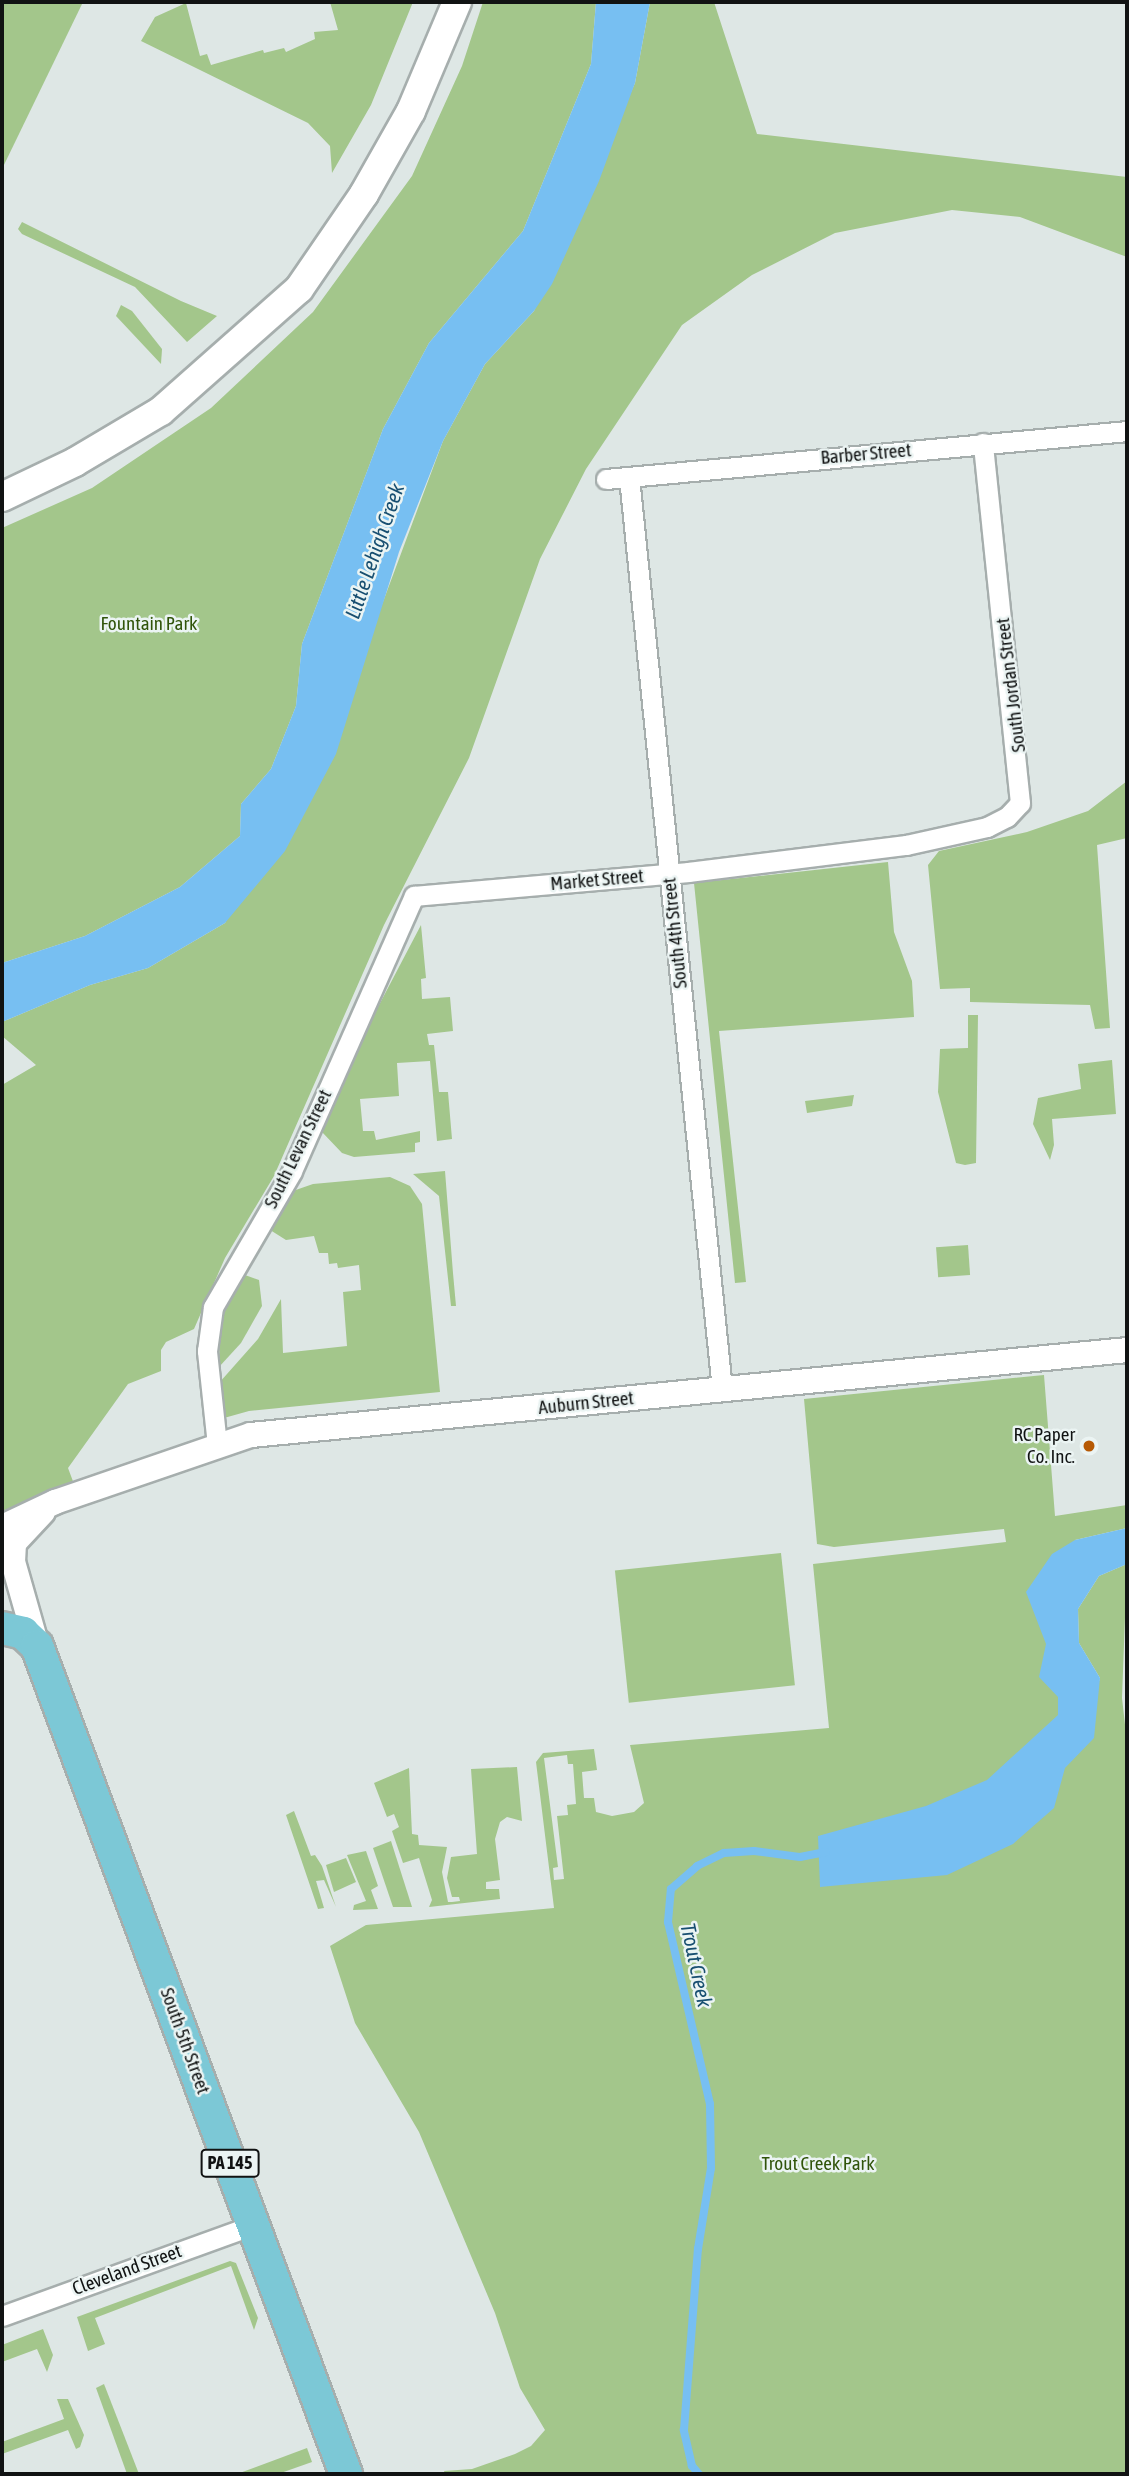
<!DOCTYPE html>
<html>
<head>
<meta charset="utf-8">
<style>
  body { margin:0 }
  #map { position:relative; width:1129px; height:2476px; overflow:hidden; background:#dee7e5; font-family:"Asap Condensed",sans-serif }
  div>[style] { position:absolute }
  .green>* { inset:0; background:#a3c68b; transform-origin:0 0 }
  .water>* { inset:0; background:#77bff2 }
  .stream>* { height:8px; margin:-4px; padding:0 4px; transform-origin:4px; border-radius:4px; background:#77bff2 }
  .roads { filter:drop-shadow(2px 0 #a6aead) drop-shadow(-2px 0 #a6aead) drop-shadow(0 2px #a6aead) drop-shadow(0 -2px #a6aead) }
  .minor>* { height:19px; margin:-9.5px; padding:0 9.5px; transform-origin:9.5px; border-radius:9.5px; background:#fff }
  .tertiary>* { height:24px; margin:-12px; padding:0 12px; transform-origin:12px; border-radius:12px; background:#fff }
  .secondary>* { height:28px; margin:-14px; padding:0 14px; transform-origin:14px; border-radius:14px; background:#fff }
  .primary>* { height:32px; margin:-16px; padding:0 16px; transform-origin:16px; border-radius:16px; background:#7cc8d6 }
  .dots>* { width:19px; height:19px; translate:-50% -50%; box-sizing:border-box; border:4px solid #ebf4f3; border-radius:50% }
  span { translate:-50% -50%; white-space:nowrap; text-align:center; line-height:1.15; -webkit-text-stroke:5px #ebf4f3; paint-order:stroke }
  .shield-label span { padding:2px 5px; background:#ebf4f3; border:2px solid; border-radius:5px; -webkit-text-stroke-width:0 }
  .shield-label { font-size:18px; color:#111313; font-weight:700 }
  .street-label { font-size:19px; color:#111313 }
  .park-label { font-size:19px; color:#30540a }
  .poi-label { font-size:19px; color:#111313 }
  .right { translate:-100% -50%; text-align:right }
  .water-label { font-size:21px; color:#184f71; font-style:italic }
  .frame { position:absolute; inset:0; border:4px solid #111313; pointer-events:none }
</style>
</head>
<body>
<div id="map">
  <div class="green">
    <div style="clip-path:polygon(83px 2px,2px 169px,2px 2px)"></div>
    <div style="clip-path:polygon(330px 2px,413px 2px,371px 105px,332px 173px,330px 146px,308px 123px,141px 41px,155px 17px,186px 3px,200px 56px,207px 54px,211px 65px,263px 50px,264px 53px,284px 48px,286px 52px,315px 39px,314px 32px,338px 30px)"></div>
    <div style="clip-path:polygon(483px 2px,596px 2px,591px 64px,523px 231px,429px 343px,383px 429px,302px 644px,296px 706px,271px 769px,241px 804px,240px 836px,180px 887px,85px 936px,2px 963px,2px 528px,92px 488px,211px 408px,313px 312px,412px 176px,462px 66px)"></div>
    <div style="clip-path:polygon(650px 2px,714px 2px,757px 134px,1127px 177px,1127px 257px,1020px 217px,952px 210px,835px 233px,752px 275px,682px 325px,586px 469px,540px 559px,469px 758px,384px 925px,274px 1176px,225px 1258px,194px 1329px,166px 1342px,161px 1350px,161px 1371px,128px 1384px,68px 1468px,74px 1484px,2px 1511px,2px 1085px,36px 1065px,2px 1036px,2px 1022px,90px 985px,148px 968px,225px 923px,371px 634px,443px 441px,485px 364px,534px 311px,635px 83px)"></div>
    <div style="clip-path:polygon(22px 222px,181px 301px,217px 316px,187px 342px,135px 287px,22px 234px,18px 229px)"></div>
    <div style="clip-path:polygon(121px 305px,132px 311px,162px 349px,161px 364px,116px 316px)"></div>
    <div style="clip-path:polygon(1127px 781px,1127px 838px,1097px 845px,1110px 1028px,1095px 1029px,1090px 1005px,970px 1002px,970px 988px,940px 989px,928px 865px,939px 851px,1027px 832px,1088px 811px)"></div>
    <div style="clip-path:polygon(888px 862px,894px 932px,912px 981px,914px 1017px,719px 1031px,746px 1282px,735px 1283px,694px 883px)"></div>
    <div style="clip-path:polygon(421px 925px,426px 978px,421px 979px,422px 999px,450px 997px,453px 1031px,427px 1034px,429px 1045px,434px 1045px,439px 1092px,448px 1092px,452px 1139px,437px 1141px,430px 1061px,397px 1063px,399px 1096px,360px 1099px,363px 1131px,374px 1131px,376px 1140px,420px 1131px,420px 1142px,415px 1143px,415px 1152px,354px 1157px,342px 1153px,322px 1132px,357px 1047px)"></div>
    <div style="clip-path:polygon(968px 1015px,978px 1015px,976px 1163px,965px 1165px,956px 1163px,938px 1092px,940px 1049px,968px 1048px)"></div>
    <div style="clip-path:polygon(1112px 1060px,1116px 1114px,1052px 1119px,1054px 1145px,1050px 1160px,1033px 1124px,1038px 1098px,1081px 1089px,1078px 1064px)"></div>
    <div style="clip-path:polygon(854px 1095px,852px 1106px,807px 1113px,805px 1101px)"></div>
    <div style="clip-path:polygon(445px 1171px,453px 1273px,456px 1306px,451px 1306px,439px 1196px,413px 1174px)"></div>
    <div style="clip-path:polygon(390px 1177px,410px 1186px,422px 1204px,440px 1392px,249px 1411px,224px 1418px,219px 1383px,258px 1339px,281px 1299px,283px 1353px,347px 1346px,343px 1292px,361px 1290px,359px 1265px,338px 1268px,337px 1263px,329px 1264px,328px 1253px,319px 1253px,314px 1236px,286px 1240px,267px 1228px,290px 1192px,313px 1184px)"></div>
    <div style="left:968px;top:1245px;width:30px;height:32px;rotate:86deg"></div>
    <div style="clip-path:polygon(245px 1275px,259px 1280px,262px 1306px,241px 1343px,219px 1367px,220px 1319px,239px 1277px)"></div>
    <div style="clip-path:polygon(evenodd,1044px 1375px,1055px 1516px,1127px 1505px,1127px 1528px,1075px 1540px,1077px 1755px,1100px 1678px,1079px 1643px,1078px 1609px,1099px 1576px,1127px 1564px,1122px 1698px,1127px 1742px,1127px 2474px,445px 2474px,444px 2471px,472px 2469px,515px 2454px,531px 2446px,545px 2430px,520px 2388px,495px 2313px,419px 2132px,355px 2023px,330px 1946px,366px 1925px,554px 1908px,536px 1762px,543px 1753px,594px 1749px,597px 1770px,582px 1772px,584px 1798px,594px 1798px,596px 1812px,612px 1816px,634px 1812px,644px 1803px,630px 1745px,829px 1728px,813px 1564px,1006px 1542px,1004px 1529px,834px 1547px,817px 1544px,804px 1399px,1044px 1375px,567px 1755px,568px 1764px,573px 1764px,576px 1804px,567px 1805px,568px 1815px,557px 1816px,564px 1879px,554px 1880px,553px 1868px,558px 1867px,544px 1758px,567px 1755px)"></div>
    <div style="left:781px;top:1553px;width:133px;height:167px;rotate:84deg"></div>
    <div style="clip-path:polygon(517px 1767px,522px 1821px,507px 1817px,500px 1822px,495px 1839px,500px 1880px,486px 1882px,486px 1889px,499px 1889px,500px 1899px,429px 1907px,432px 1900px,419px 1858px,403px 1863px,392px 1831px,399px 1827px,394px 1814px,387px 1817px,374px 1783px,409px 1768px,412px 1834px,418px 1835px,419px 1845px,447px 1847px,442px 1872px,448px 1902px,452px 1902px,460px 1901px,459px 1897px,452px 1897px,447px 1878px,451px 1857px,477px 1854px,471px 1769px)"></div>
    <div style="clip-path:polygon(294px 1811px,311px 1856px,315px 1855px,322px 1866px,336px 1907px,324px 1880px,316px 1881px,324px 1908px,318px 1909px,286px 1815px)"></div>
    <div style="clip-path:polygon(391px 1841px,412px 1907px,393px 1907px,373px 1848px)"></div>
    <div style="clip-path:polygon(366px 1851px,378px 1886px,371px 1890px,378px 1909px,353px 1910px,354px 1905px,366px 1901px,347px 1855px)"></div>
    <div style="clip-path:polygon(346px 1858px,356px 1882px,334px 1892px,326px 1865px)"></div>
    <div style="clip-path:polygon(230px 2261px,236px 2263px,258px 2318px,254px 2330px,231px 2266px,95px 2318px,105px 2344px,88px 2351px,77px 2317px)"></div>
    <div style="clip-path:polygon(43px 2329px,53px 2355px,47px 2372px,37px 2349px,2px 2362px,2px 2345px)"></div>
    <div style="clip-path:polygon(104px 2384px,139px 2474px,127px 2474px,96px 2388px)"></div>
    <div style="clip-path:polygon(57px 2399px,68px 2399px,84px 2435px,80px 2447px,76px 2449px,68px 2430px,2px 2454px,2px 2442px,64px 2419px)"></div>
    <div style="clip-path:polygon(307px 2448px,312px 2462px,278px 2474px,237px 2474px)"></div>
  </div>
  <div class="water">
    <div style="clip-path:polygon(596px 2px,650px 2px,635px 83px,599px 181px,552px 284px,534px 311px,485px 364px,443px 441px,399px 552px,336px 754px,285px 851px,225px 923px,148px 968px,90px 985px,2px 1022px,2px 963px,85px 936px,180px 887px,240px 836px,241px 804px,271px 769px,296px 706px,302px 644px,383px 429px,429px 343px,523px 231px,591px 64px)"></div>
    <div style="clip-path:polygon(1127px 1528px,1127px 1564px,1099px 1576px,1078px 1609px,1079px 1643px,1100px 1678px,1094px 1738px,1065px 1768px,1054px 1808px,1013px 1844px,947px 1875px,820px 1887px,818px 1836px,926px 1806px,987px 1780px,1058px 1715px,1058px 1697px,1039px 1677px,1046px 1644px,1026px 1592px,1052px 1554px,1075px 1540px)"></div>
  </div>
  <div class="stream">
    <div style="left:699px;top:2474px;width:11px;rotate:-131deg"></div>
    <div style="left:692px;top:2466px;width:37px;rotate:-103deg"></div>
    <div style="left:684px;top:2430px;width:182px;rotate:-85.6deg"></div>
    <div style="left:698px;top:2249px;width:82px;rotate:-80.9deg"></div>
    <div style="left:711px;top:2168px;width:64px;rotate:-90.9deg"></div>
    <div style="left:710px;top:2104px;width:187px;rotate:-103deg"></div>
    <div style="left:668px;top:1922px;width:33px;rotate:-85deg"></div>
    <div style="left:671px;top:1889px;width:35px;rotate:-41deg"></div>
    <div style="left:697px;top:1866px;width:30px;rotate:-26deg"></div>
    <div style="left:724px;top:1853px;width:30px;rotate:-4deg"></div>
    <div style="left:754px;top:1851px;width:46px;rotate:7.4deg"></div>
    <div style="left:800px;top:1857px;width:26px;rotate:-11deg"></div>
  </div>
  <div class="roads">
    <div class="minor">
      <div style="left:629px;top:477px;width:918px;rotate:84.18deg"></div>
      <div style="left:606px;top:479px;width:523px;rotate:-5.26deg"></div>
      <div style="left:217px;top:1445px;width:95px;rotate:-96.1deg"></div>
      <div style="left:207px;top:1351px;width:44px;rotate:-82.2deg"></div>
      <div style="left:213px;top:1307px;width:157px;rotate:-59.8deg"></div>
      <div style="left:292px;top:1171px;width:301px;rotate:-66.1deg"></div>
      <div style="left:414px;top:896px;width:275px;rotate:-5deg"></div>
      <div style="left:688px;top:872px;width:220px;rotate:-7.1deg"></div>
      <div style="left:906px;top:845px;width:83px;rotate:-12.5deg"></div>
      <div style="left:987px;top:827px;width:22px;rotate:-27deg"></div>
      <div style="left:1007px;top:817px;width:19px;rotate:-47deg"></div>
      <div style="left:1020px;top:803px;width:362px;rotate:-95.9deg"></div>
      <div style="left:2px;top:2316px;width:267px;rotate:-19.9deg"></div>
    </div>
    <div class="tertiary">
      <div style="left:2px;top:1527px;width:59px;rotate:-25.3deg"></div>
      <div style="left:55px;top:1502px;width:207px;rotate:-18.9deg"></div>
      <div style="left:251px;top:1435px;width:880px;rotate:-5.54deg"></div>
      <div style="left:37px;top:1646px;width:87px;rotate:-105.9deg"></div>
      <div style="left:13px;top:1562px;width:19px;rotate:-87deg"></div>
      <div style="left:14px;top:1543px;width:42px;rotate:-46.9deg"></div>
    </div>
    <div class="secondary">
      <div style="left:2px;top:497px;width:81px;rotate:-25.6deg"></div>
      <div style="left:75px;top:462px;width:100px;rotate:-30.7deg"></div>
      <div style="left:161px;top:411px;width:184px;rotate:-41.5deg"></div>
      <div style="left:299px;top:289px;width:115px;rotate:-55.6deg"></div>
      <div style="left:364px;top:194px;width:95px;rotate:-60.5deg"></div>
      <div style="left:411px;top:111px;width:118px;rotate:-67.1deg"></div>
    </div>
    <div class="primary">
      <div style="left:2px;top:1628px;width:22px;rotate:13deg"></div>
      <div style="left:23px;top:1633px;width:19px;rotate:43deg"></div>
      <div style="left:37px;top:1646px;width:884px;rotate:69.54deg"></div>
    </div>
  </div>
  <div class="dots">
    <div style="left:1089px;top:1446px;background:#b65904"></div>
  </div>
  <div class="shield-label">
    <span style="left:230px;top:2163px">PA 145</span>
  </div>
  <div class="street-label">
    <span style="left:866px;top:454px;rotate:-5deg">Barber Street</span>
    <span style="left:1011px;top:685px;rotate:-97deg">South Jordan Street</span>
    <span style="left:597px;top:880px;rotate:-5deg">Market Street</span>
    <span style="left:675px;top:933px;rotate:-96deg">South 4th Street</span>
    <span style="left:298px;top:1149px;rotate:-64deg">South Levan Street</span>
    <span style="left:586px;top:1403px;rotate:-6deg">Auburn Street</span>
    <span style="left:185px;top:2041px;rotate:70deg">South 5th Street</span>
    <span style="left:127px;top:2270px;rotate:-20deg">Cleveland Street</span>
  </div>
  <div class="park-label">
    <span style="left:149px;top:624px">Fountain Park</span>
    <span style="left:818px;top:2164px">Trout Creek Park</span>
  </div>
  <div class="poi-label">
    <span class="right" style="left:1075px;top:1446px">RC Paper<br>Co. Inc.</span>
  </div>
  <div class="water-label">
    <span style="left:374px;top:551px;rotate:-71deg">Little Lehigh Creek</span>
    <span style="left:697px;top:1965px;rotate:78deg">Trout Creek</span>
  </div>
  <div class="frame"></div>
</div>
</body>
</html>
